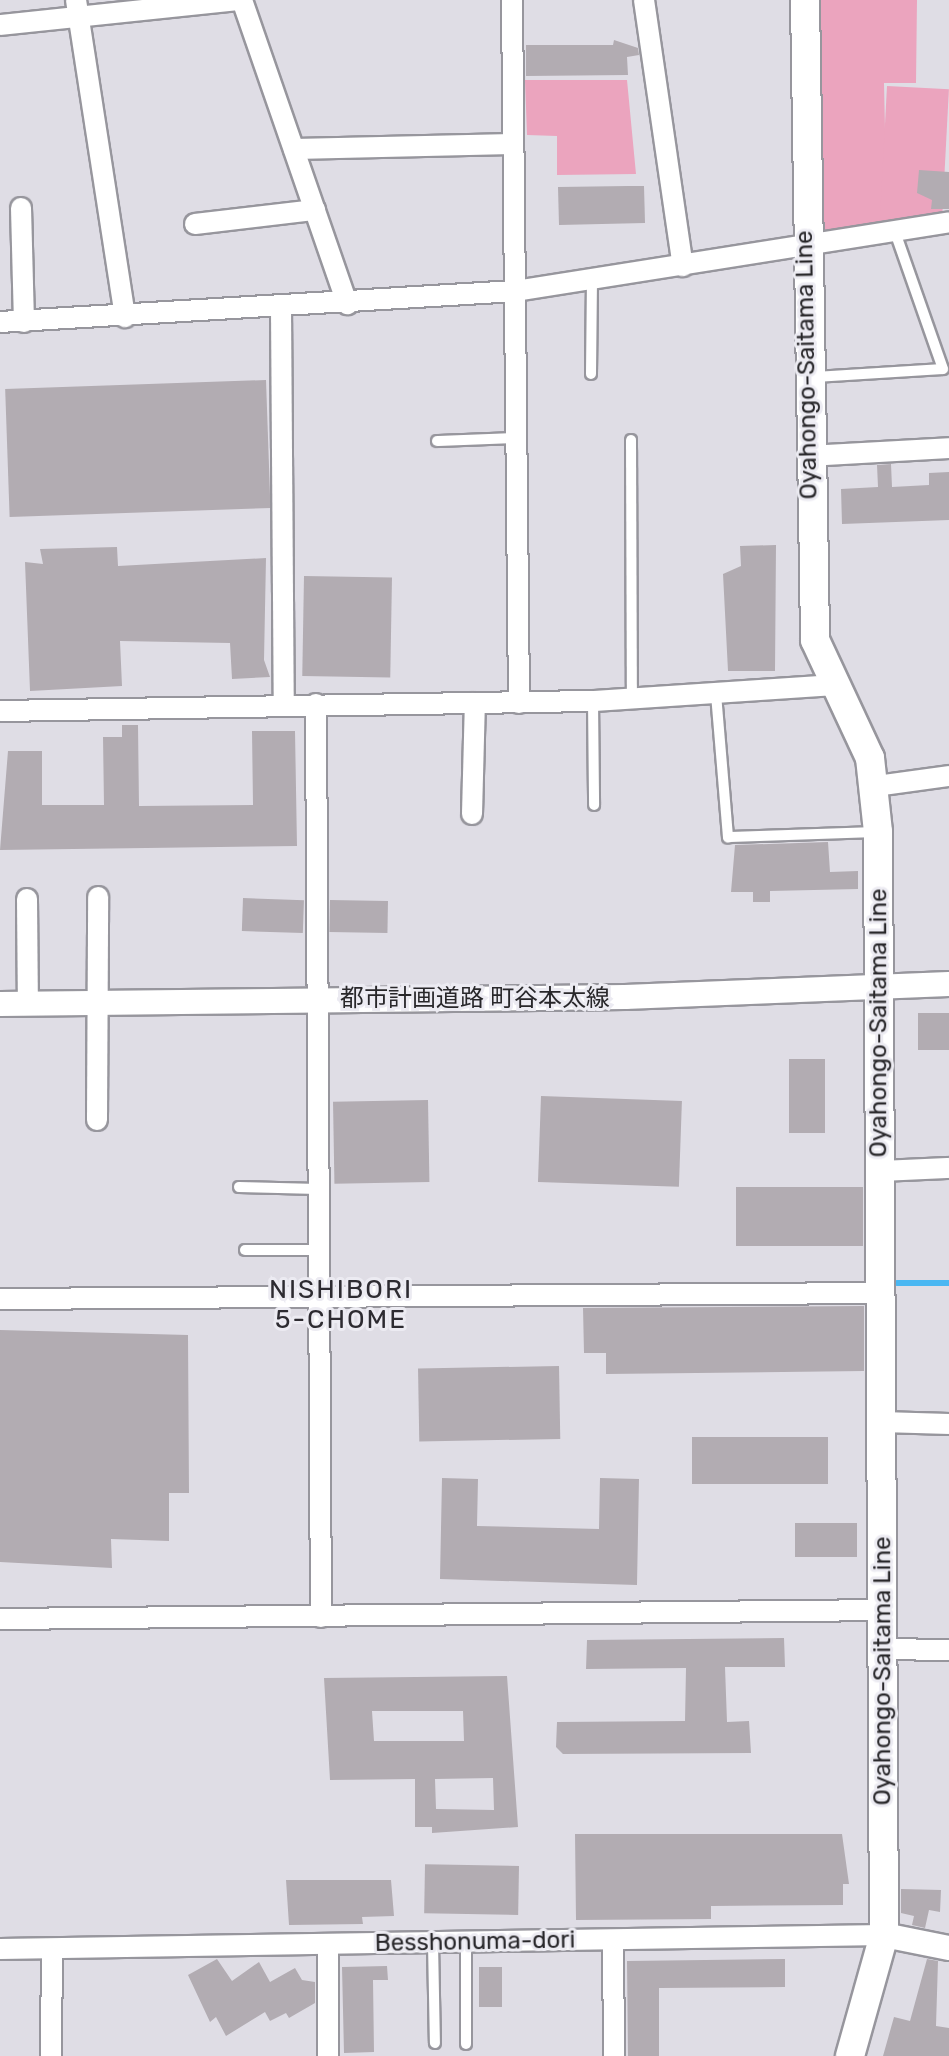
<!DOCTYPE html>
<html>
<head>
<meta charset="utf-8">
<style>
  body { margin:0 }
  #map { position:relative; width:949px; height:2056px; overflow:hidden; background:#dfdde5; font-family:Rubik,"Noto Sans JP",sans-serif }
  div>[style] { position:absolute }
  .green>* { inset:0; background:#eba4be; transform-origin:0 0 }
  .stream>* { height:6px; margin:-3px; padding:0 3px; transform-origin:3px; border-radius:3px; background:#4ab7f2 }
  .building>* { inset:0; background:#b2acb2; transform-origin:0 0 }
  .roads { filter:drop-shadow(2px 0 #97969d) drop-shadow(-2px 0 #97969d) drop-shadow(0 2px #97969d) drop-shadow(0 -2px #97969d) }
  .service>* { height:10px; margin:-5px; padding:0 5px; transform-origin:5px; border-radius:5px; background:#fff }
  .minor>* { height:20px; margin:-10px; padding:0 10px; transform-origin:10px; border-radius:10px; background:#fff }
  .tertiary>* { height:24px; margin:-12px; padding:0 12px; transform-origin:12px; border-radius:12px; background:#fff }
  .secondary>* { height:28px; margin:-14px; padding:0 14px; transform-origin:14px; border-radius:14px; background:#fff }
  span { translate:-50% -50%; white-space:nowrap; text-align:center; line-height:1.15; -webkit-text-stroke:6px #ecebf2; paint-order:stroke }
  .street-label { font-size:24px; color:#28272a }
  .neighbourhood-label { font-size:26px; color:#2d2b31; letter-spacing:2px }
</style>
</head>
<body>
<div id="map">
  <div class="green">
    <div style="clip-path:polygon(820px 0,917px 0,916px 83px,884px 83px,887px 221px,821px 232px)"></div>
    <div style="clip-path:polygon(525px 80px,627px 80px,636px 174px,557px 175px,557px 136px,527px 135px)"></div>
    <div style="left:887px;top:86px;width:62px;height:135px;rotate:3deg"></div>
  </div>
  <div class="stream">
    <div style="left:897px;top:1283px;width:52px"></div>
  </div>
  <div class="building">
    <div style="clip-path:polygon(614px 40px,638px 48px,639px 55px,627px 57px,628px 75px,526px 76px,526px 45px,613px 45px)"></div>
    <div style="clip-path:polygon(919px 170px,949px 172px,949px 209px,931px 209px,932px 200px,917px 193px)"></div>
    <div style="clip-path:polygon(628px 186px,644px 186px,645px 223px,559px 225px,558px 187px)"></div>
    <div style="left:266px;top:380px;width:128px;height:261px;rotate:88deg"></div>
    <div style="clip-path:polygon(891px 464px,892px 487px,929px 485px,929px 473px,949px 472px,949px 520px,842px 524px,841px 489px,878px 487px,877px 465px)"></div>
    <div style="clip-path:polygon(776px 545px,775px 671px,728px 671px,723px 574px,741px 566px,740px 546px)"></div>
    <div style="clip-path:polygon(117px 547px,118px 566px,266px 558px,264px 660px,270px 677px,232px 679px,230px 643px,120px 641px,122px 686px,30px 691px,25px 562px,43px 564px,40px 549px)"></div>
    <div style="left:304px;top:576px;width:88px;height:100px;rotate:1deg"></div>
    <div style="clip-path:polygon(122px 725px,138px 725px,139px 806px,253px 805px,252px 731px,295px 731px,297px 846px,0 850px,8px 751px,42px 751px,42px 805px,104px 805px,103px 737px,122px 737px)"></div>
    <div style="clip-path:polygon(828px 842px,830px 872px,858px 871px,858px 889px,770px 891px,770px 902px,753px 902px,753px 892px,731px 892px,735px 845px)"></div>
    <div style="left:243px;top:898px;width:61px;height:33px;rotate:2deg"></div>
    <div style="left:330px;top:900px;width:58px;height:32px;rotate:1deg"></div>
    <div style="left:949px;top:1013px;width:37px;height:31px;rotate:90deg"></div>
    <div style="left:789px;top:1059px;width:36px;height:74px"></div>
    <div style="left:541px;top:1096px;width:141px;height:86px;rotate:2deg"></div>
    <div style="left:428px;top:1100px;width:82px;height:95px;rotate:89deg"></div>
    <div style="left:736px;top:1187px;width:127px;height:59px"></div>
    <div style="clip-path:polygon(864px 1306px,864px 1371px,606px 1374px,606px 1353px,584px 1353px,583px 1308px)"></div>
    <div style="clip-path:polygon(0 1330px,188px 1335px,189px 1493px,169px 1493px,169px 1541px,111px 1539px,112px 1568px,0 1562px)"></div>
    <div style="left:559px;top:1366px;width:73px;height:141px;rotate:89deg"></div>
    <div style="left:828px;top:1437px;width:47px;height:136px;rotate:90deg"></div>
    <div style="clip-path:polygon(442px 1478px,478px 1479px,477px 1526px,599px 1529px,600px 1478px,639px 1479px,637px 1585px,440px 1579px)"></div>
    <div style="left:795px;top:1523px;width:62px;height:34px"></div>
    <div style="clip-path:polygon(784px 1638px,785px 1667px,725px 1667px,727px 1722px,749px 1721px,751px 1753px,563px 1754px,556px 1747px,557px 1722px,685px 1721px,686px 1668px,586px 1669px,587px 1640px)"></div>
    <div style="clip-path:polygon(evenodd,507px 1676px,518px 1827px,432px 1833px,432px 1827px,415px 1827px,415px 1779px,330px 1780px,324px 1678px,507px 1676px,372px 1711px,463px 1711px,464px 1741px,374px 1741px,372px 1711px,507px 1676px,493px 1778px,494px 1810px,436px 1809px,435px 1779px,493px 1778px)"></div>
    <div style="clip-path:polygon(575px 1834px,842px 1834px,849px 1884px,843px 1884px,843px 1905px,711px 1906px,711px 1919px,576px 1920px)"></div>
    <div style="left:519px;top:1866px;width:49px;height:94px;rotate:91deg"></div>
    <div style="clip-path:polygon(286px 1880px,391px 1880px,394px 1916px,362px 1917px,363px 1924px,289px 1925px)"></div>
    <div style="clip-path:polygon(901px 1889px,941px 1890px,940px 1912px,929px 1910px,925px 1928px,912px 1925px,914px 1916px,901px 1913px)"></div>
    <div style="clip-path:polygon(217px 1959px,232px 1981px,259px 1962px,270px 1982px,295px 1968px,302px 1980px,315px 1982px,315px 2003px,289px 2018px,286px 2013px,270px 2021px,265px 2012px,226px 2036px,216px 2017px,210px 2022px,188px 1975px)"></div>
    <div style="clip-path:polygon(785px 1959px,785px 1987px,659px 1988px,659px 2056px,628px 2056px,627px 1961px)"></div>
    <div style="clip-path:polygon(927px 1959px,938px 1961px,936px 2026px,949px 2028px,949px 2056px,883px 2056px,894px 2017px,910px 2021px)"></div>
    <div style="clip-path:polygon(387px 1966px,388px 1980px,373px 1980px,374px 2052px,344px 2053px,342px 1967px)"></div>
    <div style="left:479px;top:1967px;width:23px;height:40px"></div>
  </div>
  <div class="roads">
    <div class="service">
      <div style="left:591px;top:374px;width:93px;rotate:-89.4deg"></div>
      <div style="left:815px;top:377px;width:128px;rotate:-3.6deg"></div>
      <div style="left:943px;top:369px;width:148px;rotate:-109.3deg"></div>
      <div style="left:631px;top:440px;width:260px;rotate:89.8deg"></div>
      <div style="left:437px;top:441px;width:79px;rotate:-2.2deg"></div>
      <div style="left:716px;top:694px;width:144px;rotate:85.2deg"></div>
      <div style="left:728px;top:837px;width:150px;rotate:-1.9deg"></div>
      <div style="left:593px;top:701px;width:104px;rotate:89.4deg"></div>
      <div style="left:239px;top:1187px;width:79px;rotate:1.5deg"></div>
      <div style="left:245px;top:1250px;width:74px"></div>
      <div style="left:466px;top:1942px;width:102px;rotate:90deg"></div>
      <div style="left:433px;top:1943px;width:100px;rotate:88.9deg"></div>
    </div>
    <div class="minor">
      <div style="left:76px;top:0;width:321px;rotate:81.2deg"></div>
      <div style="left:242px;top:0;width:322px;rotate:70.9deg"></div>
      <div style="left:512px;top:0;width:703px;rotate:89.43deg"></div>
      <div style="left:644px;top:0;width:269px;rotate:81.7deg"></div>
      <div style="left:0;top:25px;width:239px;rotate:-6deg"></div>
      <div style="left:294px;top:149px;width:219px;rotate:-1.3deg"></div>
      <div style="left:21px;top:208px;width:114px;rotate:88.5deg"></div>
      <div style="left:195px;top:224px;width:121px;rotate:-6.7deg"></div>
      <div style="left:281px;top:309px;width:396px;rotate:89.6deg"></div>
      <div style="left:0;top:322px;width:516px;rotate:-3.44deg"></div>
      <div style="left:515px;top:291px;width:439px;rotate:-9deg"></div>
      <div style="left:808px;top:456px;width:141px;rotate:-3.2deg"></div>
      <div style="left:316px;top:704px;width:913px;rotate:89.69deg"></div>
      <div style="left:0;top:711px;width:593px;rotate:-0.97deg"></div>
      <div style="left:593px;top:701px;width:240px;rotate:-3.8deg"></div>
      <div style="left:876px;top:786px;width:74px;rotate:-7.8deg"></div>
      <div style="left:472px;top:814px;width:111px;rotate:-88.5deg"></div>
      <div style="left:27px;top:899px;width:105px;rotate:89.5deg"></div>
      <div style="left:97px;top:1120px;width:223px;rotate:-89.7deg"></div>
      <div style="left:880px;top:1171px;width:69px;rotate:-2.5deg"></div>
      <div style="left:0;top:1299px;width:880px;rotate:-0.39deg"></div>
      <div style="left:883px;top:1422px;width:66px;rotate:1.7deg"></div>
      <div style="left:0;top:1619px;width:883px;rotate:-0.58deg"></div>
      <div style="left:884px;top:1649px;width:65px;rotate:0.9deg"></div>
      <div style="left:613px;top:1940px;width:116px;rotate:89.5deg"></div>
      <div style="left:328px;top:1944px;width:112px;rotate:90deg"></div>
      <div style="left:0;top:1949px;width:884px;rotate:-0.91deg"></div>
      <div style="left:51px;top:2056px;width:107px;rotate:-89.5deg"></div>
    </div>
    <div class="tertiary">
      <div style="left:0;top:1004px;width:625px;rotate:-0.64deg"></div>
      <div style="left:625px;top:997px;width:324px;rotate:-2.3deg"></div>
      <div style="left:884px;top:1935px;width:66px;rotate:11.3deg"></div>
    </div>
    <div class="secondary">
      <div style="left:805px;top:0;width:640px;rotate:89.1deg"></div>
      <div style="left:815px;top:640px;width:130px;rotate:65deg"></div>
      <div style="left:870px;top:758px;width:74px;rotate:83.8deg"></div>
      <div style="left:878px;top:832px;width:1103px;rotate:89.69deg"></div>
      <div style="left:884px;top:1935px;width:126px;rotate:105.7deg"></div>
    </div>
  </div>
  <div class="street-label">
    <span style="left:807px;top:365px;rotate:-91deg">Oyahongo-Saitama Line</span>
    <span style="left:475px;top:999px">都市計画道路 町谷本太線</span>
    <span style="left:879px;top:1023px;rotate:-90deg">Oyahongo-Saitama Line</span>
    <span style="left:883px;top:1671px;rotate:-90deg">Oyahongo-Saitama Line</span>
    <span style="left:475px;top:1942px;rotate:-1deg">Besshonuma-dori</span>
  </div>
  <div class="neighbourhood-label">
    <span style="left:341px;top:1305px">NISHIBORI<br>5-CHOME</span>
  </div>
</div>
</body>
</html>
